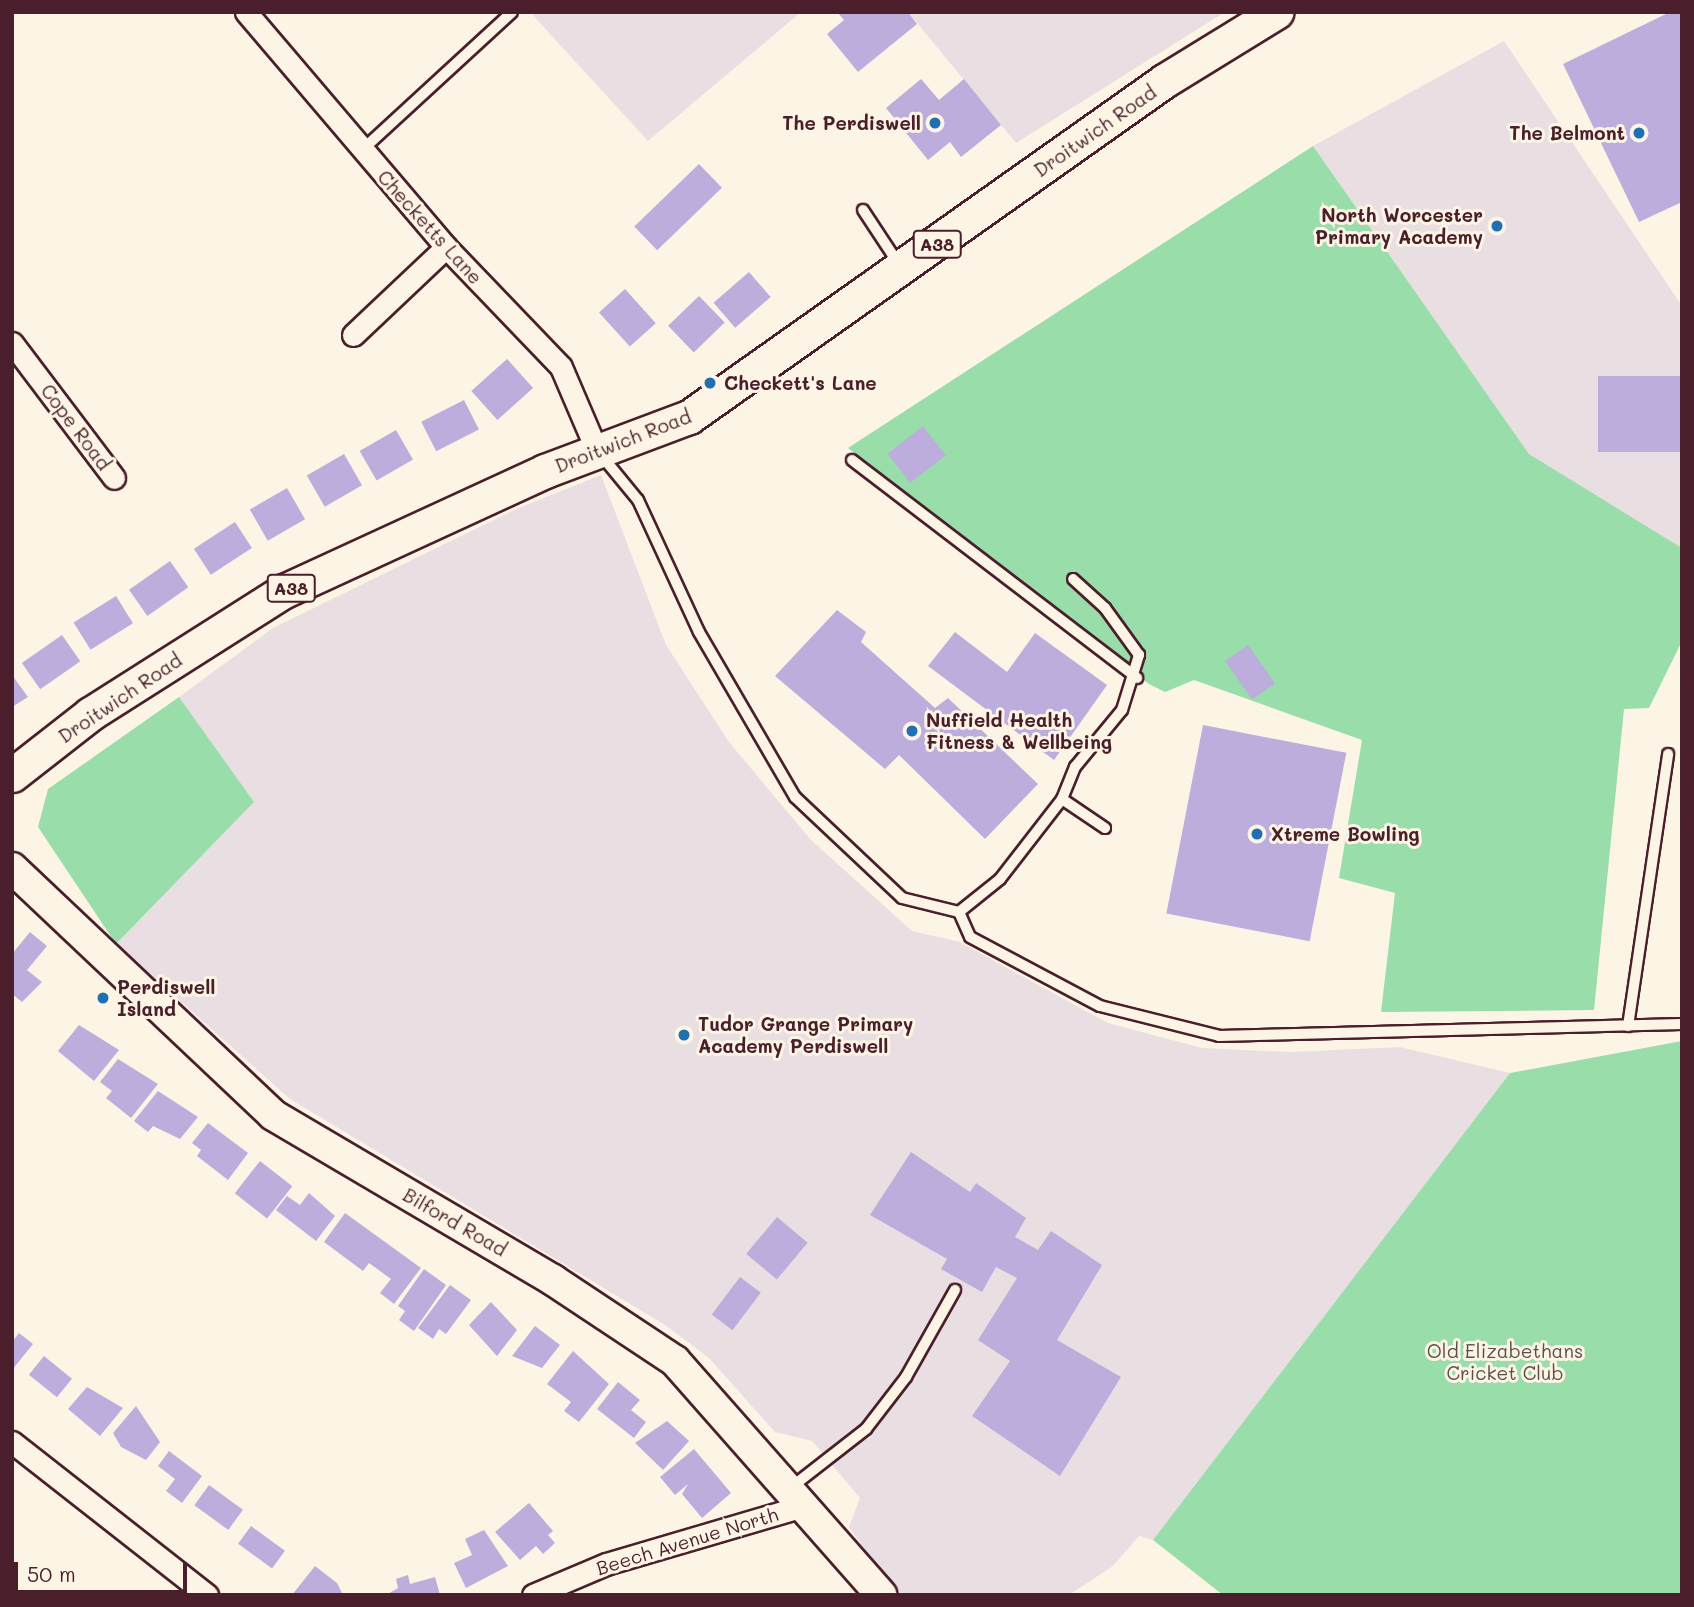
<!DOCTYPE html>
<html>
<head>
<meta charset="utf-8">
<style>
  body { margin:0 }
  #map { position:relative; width:1694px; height:1607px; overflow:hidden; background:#fcf5e5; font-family:Mali,sans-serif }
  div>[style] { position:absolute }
  .built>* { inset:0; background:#e9dfe3 }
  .green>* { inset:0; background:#98ddaa }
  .building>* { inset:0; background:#bdaddd; transform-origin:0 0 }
  .roads { filter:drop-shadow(2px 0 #4a1f2b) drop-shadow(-2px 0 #4a1f2b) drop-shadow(0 2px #4a1f2b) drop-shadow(0 -2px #4a1f2b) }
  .lane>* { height:10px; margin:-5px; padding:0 5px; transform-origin:5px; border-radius:5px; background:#fcf5e5 }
  .street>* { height:21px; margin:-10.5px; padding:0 10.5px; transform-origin:10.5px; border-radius:10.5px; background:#fcf5e5 }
  .secondary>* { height:30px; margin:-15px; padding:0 15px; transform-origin:15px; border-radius:15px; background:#fcf5e5 }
  .primary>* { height:33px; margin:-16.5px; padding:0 16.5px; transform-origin:16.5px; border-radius:16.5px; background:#fcf5e5 }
  .dots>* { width:19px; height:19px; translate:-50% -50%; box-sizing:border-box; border:4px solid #fcf5e5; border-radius:50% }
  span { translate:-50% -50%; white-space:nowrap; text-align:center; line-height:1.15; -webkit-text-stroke:6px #fcf5e5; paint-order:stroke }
  .shield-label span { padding:2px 5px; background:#fcf5e5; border:2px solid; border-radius:5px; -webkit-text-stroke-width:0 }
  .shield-label { font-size:18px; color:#4a1f2b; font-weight:700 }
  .poi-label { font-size:19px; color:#4a1f2b; font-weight:700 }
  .right { translate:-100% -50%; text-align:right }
  .left { translate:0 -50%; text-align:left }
  .street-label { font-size:19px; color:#4a1f2b }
  .park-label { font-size:19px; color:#5e4e4b }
  .frame { position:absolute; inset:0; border:14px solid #4a1f2b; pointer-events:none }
  .scale { position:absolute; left:14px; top:1562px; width:173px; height:32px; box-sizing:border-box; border:4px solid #4a1f2b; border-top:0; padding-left:9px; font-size:21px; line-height:24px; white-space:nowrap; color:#4a1f2b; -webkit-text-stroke:5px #fcf5e5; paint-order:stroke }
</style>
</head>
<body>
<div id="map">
  <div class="built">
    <div style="clip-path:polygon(530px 12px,801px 12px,648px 141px)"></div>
    <div style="clip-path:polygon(908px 12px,1225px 12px,1016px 143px)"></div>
    <div style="clip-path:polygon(1504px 41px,1682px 306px,1682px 548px,1529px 454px,1313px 146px)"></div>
    <div style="clip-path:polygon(601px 475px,666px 645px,729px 742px,810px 839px,912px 931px,960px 942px,1108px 1023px,1202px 1048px,1291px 1052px,1400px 1047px,1510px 1073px,1153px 1540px,1139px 1536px,1113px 1566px,1069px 1595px,897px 1595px,849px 1527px,860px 1498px,812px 1441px,775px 1432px,709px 1358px,665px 1325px,290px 1099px,116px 944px,254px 802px,179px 697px,273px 628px,516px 509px)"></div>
  </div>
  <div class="green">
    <div style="clip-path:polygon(1313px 146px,1529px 454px,1682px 548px,1682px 641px,1649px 708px,1624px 709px,1594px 1010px,1381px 1012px,1395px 893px,1339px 878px,1362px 740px,1194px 680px,1165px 692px,1149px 684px,848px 448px)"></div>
    <div style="clip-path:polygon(179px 697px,254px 802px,116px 944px,38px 827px,48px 789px)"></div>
    <div style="clip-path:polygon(1682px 1041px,1682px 1595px,1223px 1595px,1153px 1540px,1510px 1073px)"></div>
  </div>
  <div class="building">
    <div style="clip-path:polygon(837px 12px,908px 12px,917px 24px,858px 72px,827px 34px,844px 20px)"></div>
    <div style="clip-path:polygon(1670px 12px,1682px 12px,1682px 202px,1639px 222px,1563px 64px)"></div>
    <div style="clip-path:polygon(921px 79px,939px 100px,964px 79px,1001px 125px,961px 157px,950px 142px,928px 160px,886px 108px)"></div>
    <div style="left:699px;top:164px;width:33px;height:90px;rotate:46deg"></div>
    <div style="left:749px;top:272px;width:33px;height:47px;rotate:49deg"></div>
    <div style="left:625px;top:289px;width:46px;height:35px;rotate:48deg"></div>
    <div style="left:699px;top:296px;width:37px;height:43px;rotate:46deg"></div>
    <div style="left:507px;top:359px;width:39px;height:48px;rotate:48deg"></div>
    <div style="left:1682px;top:376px;width:76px;height:84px;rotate:90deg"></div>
    <div style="left:464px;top:400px;width:33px;height:48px;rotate:63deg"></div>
    <div style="left:923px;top:426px;width:37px;height:45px;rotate:52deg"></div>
    <div style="left:396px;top:430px;width:34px;height:42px;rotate:60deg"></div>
    <div style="left:344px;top:454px;width:36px;height:43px;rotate:60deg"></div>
    <div style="left:287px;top:488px;width:36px;height:43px;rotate:60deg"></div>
    <div style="left:235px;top:522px;width:31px;height:49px;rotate:57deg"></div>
    <div style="left:170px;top:561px;width:32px;height:50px;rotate:55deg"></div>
    <div style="left:116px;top:596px;width:32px;height:50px;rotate:58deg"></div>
    <div style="clip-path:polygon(837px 610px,866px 632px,861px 642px,935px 708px,948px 698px,1038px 784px,985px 839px,899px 755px,885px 769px,775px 676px)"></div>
    <div style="clip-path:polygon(955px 632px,1007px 672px,1035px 633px,1107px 685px,1054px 760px,928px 666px)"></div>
    <div style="left:62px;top:635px;width:32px;height:49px;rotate:55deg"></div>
    <div style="left:1248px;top:645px;width:47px;height:28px;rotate:55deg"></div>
    <div style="clip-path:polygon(12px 675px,28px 697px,12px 707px)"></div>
    <div style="left:1203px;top:725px;width:146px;height:192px;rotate:11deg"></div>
    <div style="clip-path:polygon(30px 932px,47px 946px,27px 970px,42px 982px,22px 1002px,12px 994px,12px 954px)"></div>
    <div style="clip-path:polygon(79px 1025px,119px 1050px,94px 1081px,58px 1051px)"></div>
    <div style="clip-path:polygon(118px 1059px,158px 1084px,131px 1118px,106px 1098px,112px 1091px,100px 1082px)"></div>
    <div style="clip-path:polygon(158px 1091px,198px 1117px,180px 1139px,153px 1126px,148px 1132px,134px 1121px)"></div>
    <div style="clip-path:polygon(208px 1123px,248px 1153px,228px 1180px,197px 1156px,201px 1150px,192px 1143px)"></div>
    <div style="clip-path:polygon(911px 1152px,970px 1192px,976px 1183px,1026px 1218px,1015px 1237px,1038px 1250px,1051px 1231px,1102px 1265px,1057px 1340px,1121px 1377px,1060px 1476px,972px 1416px,1010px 1361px,978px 1340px,1017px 1278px,996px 1267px,982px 1292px,941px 1269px,947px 1259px,870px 1215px)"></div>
    <div style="left:260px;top:1161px;width:41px;height:41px;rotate:38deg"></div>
    <div style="clip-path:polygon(309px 1193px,335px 1216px,316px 1241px,276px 1210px,287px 1196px,300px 1205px)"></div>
    <div style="clip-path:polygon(345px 1213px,421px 1268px,394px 1304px,380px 1293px,391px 1279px,369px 1263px,363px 1271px,324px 1242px)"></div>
    <div style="left:777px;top:1217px;width:40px;height:48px;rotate:40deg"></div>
    <div style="clip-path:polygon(424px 1269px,446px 1285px,414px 1331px,399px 1320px,405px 1311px,398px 1306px)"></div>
    <div style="left:740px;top:1277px;width:26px;height:47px;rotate:37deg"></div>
    <div style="clip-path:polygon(450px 1285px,471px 1300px,446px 1334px,439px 1329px,433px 1339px,418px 1328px)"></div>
    <div style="clip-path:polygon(491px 1302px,517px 1330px,497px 1356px,469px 1325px)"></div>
    <div style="clip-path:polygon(535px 1326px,560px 1345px,542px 1368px,512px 1356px)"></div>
    <div style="clip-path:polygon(19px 1333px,33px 1344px,12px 1370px,12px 1342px)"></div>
    <div style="clip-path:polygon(573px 1351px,609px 1384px,579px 1422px,564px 1411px,571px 1402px,547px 1384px)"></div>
    <div style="left:44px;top:1356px;width:36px;height:24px;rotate:39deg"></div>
    <div style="clip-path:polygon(618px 1382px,640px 1400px,631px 1410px,646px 1422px,634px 1438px,597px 1409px)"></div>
    <div style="clip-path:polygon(87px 1387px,123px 1408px,100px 1436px,68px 1409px)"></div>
    <div style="clip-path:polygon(136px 1406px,160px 1442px,146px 1460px,121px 1447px,113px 1433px)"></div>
    <div style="clip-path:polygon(667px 1421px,689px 1441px,663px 1470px,635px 1443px)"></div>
    <div style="clip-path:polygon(694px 1449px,731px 1493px,702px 1518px,682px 1494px,688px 1484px,675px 1495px,660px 1477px)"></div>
    <div style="clip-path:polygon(169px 1451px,202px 1476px,182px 1503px,166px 1491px,175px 1479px,158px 1466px)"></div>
    <div style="left:209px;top:1485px;width:42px;height:25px;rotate:36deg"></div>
    <div style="clip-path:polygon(529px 1503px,553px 1531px,548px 1535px,555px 1543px,543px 1554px,536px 1546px,520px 1560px,495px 1532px)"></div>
    <div style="left:251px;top:1526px;width:42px;height:22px;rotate:36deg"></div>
    <div style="clip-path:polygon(484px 1530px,508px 1566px,466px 1588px,454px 1563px,472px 1555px,465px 1539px)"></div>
    <div style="clip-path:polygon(315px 1566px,337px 1583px,343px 1595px,292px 1595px)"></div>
    <div style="clip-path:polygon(408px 1575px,410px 1584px,435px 1577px,440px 1595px,386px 1595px,398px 1588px,396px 1579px)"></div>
  </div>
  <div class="roads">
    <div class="lane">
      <div style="left:361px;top:151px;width:205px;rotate:-42.6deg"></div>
      <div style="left:863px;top:210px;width:64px;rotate:56.6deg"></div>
      <div style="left:601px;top:455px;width:58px;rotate:50.6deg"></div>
      <div style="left:638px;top:500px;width:145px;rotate:65.2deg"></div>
      <div style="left:699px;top:632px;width:191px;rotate:59.8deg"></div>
      <div style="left:795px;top:797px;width:147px;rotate:43.3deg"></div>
      <div style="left:902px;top:898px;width:59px;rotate:13.8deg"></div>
      <div style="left:852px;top:460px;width:359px;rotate:37.4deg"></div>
      <div style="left:1062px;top:799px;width:35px;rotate:-68deg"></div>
      <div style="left:1075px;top:767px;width:74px;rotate:-50.5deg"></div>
      <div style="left:1122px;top:710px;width:58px;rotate:-72.8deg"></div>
      <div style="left:1139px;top:655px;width:58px;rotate:-125.9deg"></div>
      <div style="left:1105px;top:608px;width:43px;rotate:-137.8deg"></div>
      <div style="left:959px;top:912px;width:27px;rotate:66deg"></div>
      <div style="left:970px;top:937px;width:147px;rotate:28deg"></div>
      <div style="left:1100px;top:1006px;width:123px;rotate:14.1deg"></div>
      <div style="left:1219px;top:1036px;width:463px;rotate:-1.5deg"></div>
      <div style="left:959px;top:912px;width:53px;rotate:-38.8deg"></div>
      <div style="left:1000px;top:879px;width:101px;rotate:-52.2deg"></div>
      <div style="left:1062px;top:799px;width:52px;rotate:34deg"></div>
      <div style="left:1628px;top:1026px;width:275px;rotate:-81.6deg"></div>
      <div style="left:789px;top:1489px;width:98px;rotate:-37.9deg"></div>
      <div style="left:866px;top:1429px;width:66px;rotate:-52.4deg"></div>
      <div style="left:906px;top:1377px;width:100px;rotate:-60.6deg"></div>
    </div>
    <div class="street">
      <div style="left:246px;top:12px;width:309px;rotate:49.6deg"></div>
      <div style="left:446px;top:247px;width:166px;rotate:46.2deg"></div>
      <div style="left:561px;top:367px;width:91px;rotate:66.8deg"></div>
      <div style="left:353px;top:335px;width:128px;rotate:-43.4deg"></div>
      <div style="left:12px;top:343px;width:169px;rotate:52.9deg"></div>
      <div style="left:12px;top:1442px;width:248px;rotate:38.1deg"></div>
      <div style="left:533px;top:1595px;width:79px;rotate:-23deg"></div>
      <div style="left:606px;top:1564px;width:205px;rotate:-16.4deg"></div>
    </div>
    <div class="secondary">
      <div style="left:12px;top:868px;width:359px;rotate:43.4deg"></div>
      <div style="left:273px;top:1115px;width:325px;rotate:30.5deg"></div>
      <div style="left:553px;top:1280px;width:146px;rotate:33.6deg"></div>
      <div style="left:675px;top:1361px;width:312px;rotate:48.6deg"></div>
    </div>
    <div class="primary">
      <div style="left:12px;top:775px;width:99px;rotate:-38deg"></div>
      <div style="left:90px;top:714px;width:230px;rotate:-32.4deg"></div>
      <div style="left:284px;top:591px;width:287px;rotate:-24.7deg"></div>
      <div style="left:545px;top:471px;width:154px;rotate:-20.6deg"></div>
      <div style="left:689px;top:417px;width:582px;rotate:-35.27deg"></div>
      <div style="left:1164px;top:81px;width:132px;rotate:-31.6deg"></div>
    </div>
  </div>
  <div class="dots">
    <div style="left:935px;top:123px;background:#1f6fb2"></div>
    <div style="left:1639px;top:133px;background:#1f6fb2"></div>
    <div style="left:1497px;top:226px;background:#1f6fb2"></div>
    <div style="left:710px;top:383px;background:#1f6fb2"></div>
    <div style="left:912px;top:731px;background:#1f6fb2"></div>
    <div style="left:1257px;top:834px;background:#1f6fb2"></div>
    <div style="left:103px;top:998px;background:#1f6fb2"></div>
    <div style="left:684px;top:1035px;background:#1f6fb2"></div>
  </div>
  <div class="shield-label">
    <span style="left:937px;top:244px">A38</span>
    <span style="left:291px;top:588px">A38</span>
  </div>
  <div class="poi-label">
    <span class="right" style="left:921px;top:123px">The Perdiswell</span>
    <span class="right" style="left:1625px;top:133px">The Belmont</span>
    <span class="right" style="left:1483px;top:226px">North Worcester<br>Primary Academy</span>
    <span class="left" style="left:724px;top:383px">Checkett's Lane</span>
    <span class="left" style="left:926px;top:731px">Nuffield Health<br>Fitness &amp; Wellbeing</span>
    <span class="left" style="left:1271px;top:834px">Xtreme Bowling</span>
    <span class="left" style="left:117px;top:998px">Perdiswell<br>Island</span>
    <span class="left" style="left:698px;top:1035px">Tudor Grange Primary<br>Academy Perdiswell</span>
  </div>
  <div class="street-label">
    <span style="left:1095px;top:131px;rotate:-35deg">Droitwich Road</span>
    <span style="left:430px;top:227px;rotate:48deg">Checketts Lane</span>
    <span style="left:76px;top:427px;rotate:53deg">Cope Road</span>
    <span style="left:623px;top:441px;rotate:-21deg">Droitwich Road</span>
    <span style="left:120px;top:698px;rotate:-34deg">Droitwich Road</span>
    <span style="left:455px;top:1222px;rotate:30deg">Bilford Road</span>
    <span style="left:687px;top:1541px;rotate:-17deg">Beech Avenue North</span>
  </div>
  <div class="park-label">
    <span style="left:1505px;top:1362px">Old Elizabethans<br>Cricket Club</span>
  </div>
  <div class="frame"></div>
  <div class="scale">50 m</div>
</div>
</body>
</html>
